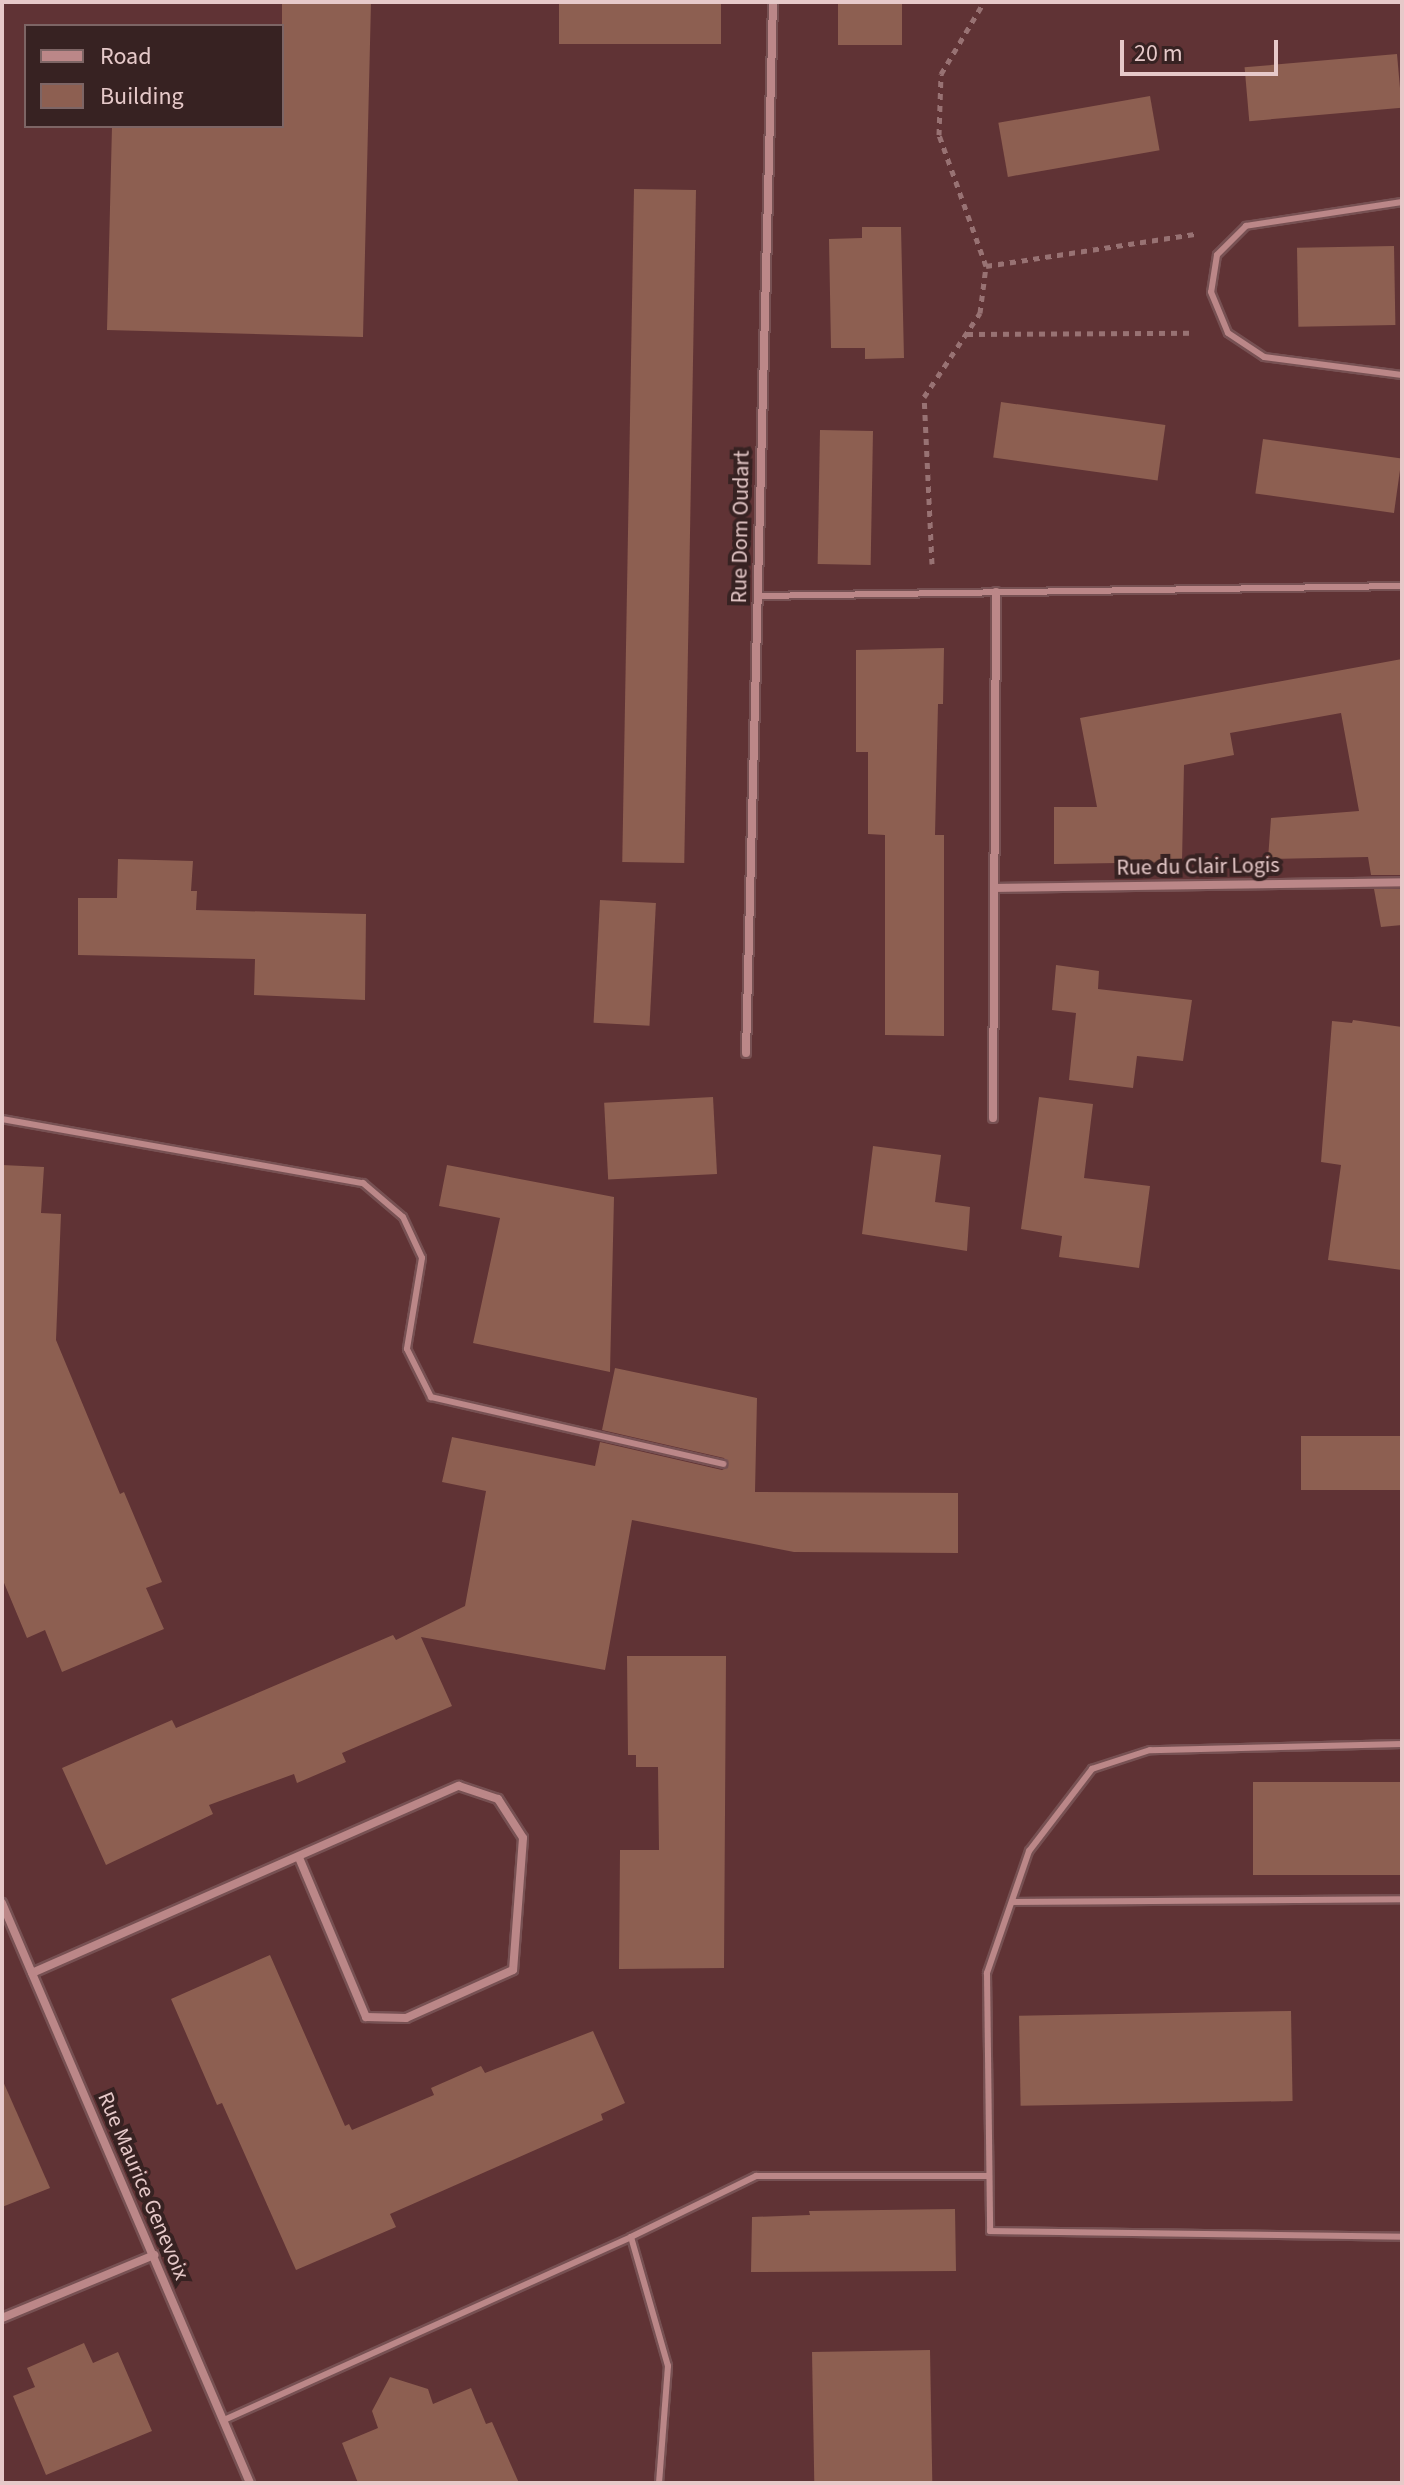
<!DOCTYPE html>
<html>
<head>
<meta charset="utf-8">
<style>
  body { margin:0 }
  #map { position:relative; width:1404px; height:2485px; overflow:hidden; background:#603335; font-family:"Source Sans 3",sans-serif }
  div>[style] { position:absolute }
  .building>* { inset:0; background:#8d5f51; transform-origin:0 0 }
  .path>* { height:5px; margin-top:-2.5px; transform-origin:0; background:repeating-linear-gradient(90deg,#987273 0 6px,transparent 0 12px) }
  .roads { filter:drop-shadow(2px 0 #775153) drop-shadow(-2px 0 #775153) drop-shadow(0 2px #775153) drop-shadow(0 -2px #775153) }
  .service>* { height:6px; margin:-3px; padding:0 3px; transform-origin:3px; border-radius:3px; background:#bb8788 }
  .minor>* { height:8px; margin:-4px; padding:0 4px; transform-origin:4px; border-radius:4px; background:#bb8788 }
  span { translate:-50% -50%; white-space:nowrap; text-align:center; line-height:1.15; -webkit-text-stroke:8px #372222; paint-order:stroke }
  .street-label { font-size:22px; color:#e6c9c9 }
  .frame { position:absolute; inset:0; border:4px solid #e6c9c9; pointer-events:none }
  .legend { position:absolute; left:24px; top:24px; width:260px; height:104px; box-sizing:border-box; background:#372222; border:2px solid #7d6565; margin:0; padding:10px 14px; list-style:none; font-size:24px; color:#e6c9c9 }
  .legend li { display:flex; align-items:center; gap:16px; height:40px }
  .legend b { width:40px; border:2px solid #7d6565 }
  .scale { position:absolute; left:1120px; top:40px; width:158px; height:36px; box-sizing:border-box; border:4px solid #e6c9c9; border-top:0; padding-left:10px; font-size:24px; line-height:28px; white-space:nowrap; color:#e6c9c9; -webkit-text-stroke:6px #372222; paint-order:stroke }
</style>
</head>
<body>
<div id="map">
  <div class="building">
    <div style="clip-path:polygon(282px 2px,371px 2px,363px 337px,107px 330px,112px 126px,282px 126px)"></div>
    <div style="left:559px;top:2px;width:162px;height:42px"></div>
    <div style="left:838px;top:2px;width:64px;height:43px"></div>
    <div style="left:1397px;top:54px;width:54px;height:153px;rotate:85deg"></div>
    <div style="left:1150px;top:96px;width:55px;height:154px;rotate:80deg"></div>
    <div style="left:634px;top:189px;width:62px;height:673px;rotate:1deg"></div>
    <div style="clip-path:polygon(862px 227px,901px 227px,904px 358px,865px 359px,865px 348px,831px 348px,829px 239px,862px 238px)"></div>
    <div style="left:1394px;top:246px;width:79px;height:97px;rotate:89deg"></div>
    <div style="left:1001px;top:402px;width:166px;height:56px;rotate:8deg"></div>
    <div style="left:820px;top:430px;width:53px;height:134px;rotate:1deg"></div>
    <div style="left:1263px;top:439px;width:140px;height:55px;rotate:8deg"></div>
    <div style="clip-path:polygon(944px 648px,943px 704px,938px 704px,935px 835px,944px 835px,944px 1036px,885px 1035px,885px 835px,868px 834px,868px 752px,856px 752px,856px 650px)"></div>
    <div style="clip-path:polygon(1402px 659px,1402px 875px,1371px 875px,1368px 857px,1268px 859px,1271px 818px,1359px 811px,1341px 713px,1230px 733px,1234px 755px,1184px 765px,1182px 862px,1054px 864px,1054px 807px,1097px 807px,1080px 718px)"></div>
    <div style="clip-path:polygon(118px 859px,193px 861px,191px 891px,197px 891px,196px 910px,366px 914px,365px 1000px,254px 995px,255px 959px,78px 955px,78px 898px,117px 898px)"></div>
    <div style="clip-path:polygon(1374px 889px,1402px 889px,1402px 925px,1381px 927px)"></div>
    <div style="left:600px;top:900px;width:56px;height:123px;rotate:3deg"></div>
    <div style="clip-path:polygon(1056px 965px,1099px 971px,1098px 989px,1192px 1000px,1183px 1061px,1137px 1056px,1133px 1088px,1069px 1080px,1076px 1013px,1052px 1010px)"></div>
    <div style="clip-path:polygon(1353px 1020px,1402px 1027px,1402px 1270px,1328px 1260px,1341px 1165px,1321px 1162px,1332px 1021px,1352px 1023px)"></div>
    <div style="left:713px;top:1097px;width:77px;height:109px;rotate:87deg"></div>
    <div style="clip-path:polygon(1039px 1097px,1093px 1104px,1084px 1178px,1150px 1186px,1139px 1268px,1059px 1257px,1062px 1236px,1021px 1229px)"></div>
    <div style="clip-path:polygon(873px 1146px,941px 1155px,935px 1202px,970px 1207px,967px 1251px,862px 1234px)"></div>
    <div style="clip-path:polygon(2px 1165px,44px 1167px,41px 1213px,61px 1214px,56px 1340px,120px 1494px,124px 1492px,162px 1582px,146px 1588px,164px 1629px,62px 1672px,45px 1630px,27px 1638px,2px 1578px)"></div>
    <div style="clip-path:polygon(447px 1165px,614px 1197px,610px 1372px,473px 1343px,500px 1218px,439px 1206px)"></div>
    <div style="clip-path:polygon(615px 1368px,757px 1398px,755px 1492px,958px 1493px,958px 1553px,794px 1552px,632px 1520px,605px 1670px,421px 1637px,452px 1706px,342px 1753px,346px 1762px,297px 1783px,294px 1774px,209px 1805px,213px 1814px,106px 1865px,62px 1768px,172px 1720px,176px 1728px,393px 1635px,396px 1640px,465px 1606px,486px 1491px,442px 1482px,452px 1437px,595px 1466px,600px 1442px,722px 1470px,728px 1467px,724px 1458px,602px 1430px)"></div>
    <div style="left:1402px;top:1436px;width:54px;height:101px;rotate:90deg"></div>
    <div style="clip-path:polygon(627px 1656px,726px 1656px,724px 1968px,619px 1969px,620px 1850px,659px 1850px,658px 1767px,636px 1767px,636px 1755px,628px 1755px)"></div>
    <div style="left:1402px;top:1782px;width:93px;height:149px;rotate:90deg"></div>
    <div style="clip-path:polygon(270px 1955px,345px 2126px,349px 2124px,352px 2130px,434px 2095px,431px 2088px,481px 2066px,485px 2073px,593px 2031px,625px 2103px,601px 2114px,603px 2120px,390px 2214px,396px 2227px,296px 2270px,222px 2103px,217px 2105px,171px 1999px)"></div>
    <div style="left:1291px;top:2011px;width:90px;height:272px;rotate:89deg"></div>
    <div style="clip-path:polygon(2px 2079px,50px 2188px,2px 2207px)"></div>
    <div style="clip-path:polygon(955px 2209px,956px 2271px,751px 2272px,752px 2217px,810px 2215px,809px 2211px)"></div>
    <div style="clip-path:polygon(84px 2343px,93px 2363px,118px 2352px,152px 2431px,46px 2475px,13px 2396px,35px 2387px,27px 2368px)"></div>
    <div style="left:930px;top:2350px;width:133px;height:118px;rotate:89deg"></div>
    <div style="clip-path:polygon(390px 2377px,428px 2389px,433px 2404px,471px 2388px,486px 2424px,492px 2422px,519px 2483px,358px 2483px,342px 2443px,378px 2428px,372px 2411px)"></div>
  </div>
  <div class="path">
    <div style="left:986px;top:266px;width:211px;rotate:-8.7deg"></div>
    <div style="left:967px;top:334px;width:228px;rotate:-0.3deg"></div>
    <div style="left:932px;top:564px;width:167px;rotate:-92.7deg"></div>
    <div style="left:924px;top:397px;width:101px;rotate:-56.3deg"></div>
    <div style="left:980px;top:313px;width:47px;rotate:-82.7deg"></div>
    <div style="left:986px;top:266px;width:139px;rotate:-109.7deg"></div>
    <div style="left:939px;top:135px;width:61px;rotate:-88.1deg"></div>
    <div style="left:941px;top:74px;width:84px;rotate:-59.2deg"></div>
  </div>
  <div class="roads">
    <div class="service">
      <div style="left:1402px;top:202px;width:158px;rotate:171.3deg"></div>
      <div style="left:1246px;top:226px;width:41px;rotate:135deg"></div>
      <div style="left:1217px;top:255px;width:37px;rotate:99deg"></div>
      <div style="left:1211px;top:292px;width:44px;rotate:67.5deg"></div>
      <div style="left:1228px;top:333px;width:43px;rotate:33.7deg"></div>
      <div style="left:1264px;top:357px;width:139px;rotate:7.4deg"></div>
      <div style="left:758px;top:596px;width:644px;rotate:-0.89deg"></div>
      <div style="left:2px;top:1119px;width:367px;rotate:10.1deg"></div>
      <div style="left:363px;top:1183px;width:52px;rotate:40.4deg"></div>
      <div style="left:403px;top:1217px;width:45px;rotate:65.1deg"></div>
      <div style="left:422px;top:1258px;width:92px;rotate:99.4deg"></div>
      <div style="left:407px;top:1349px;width:54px;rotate:63.4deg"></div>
      <div style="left:431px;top:1397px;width:300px;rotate:12.9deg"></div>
      <div style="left:1402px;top:1744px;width:252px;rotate:178.6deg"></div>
      <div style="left:1150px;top:1750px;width:61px;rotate:161.9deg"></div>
      <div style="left:1092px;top:1769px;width:103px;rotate:127.5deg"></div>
      <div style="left:1029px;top:1851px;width:129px;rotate:109deg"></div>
      <div style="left:987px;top:1973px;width:258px;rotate:89.3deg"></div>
      <div style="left:990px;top:2231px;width:412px;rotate:0.8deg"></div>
      <div style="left:1012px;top:1902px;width:390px;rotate:-0.4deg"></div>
      <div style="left:631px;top:2237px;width:139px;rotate:-26deg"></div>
      <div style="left:756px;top:2176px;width:233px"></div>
      <div style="left:224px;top:2420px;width:446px;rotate:-24.2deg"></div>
      <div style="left:631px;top:2237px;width:134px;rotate:74deg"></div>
      <div style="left:668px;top:2366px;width:117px;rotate:94.4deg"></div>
    </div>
    <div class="minor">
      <div style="left:995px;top:888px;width:407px;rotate:-0.8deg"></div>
      <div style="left:746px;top:1053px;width:1051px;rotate:-88.53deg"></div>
      <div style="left:993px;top:1118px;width:526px;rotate:-89.67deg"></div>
      <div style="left:2px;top:1903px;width:631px;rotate:66.85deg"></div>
      <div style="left:32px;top:1973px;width:466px;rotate:-23.7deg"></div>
      <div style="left:459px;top:1786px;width:41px;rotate:18.4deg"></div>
      <div style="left:498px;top:1799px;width:46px;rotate:57.3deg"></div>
      <div style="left:523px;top:1838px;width:132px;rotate:94.3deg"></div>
      <div style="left:513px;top:1970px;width:117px;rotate:155.8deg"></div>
      <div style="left:406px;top:2018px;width:40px;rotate:-178.6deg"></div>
      <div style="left:366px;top:2017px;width:173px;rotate:-112.8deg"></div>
      <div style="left:2px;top:2318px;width:165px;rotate:-22.5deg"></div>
    </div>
  </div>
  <div class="street-label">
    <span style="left:741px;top:527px;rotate:-89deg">Rue Dom Oudart</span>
    <span style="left:1198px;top:867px;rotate:-1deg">Rue du Clair Logis</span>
    <span style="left:143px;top:2186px;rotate:67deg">Rue Maurice Genevoix</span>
  </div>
  <div class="frame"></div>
  <ul class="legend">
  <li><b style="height:10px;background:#bb8788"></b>Road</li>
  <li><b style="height:22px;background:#8d5f51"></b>Building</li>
  </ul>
  <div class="scale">20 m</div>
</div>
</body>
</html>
